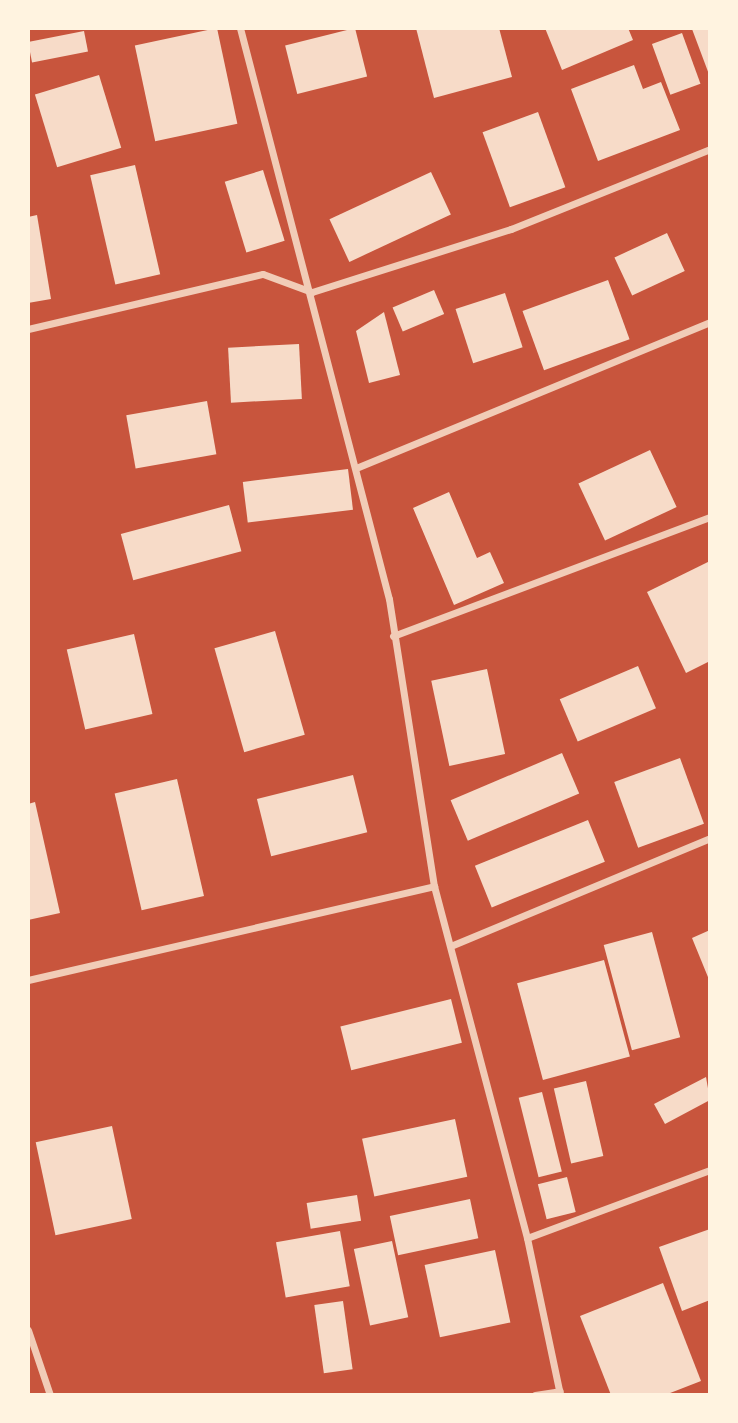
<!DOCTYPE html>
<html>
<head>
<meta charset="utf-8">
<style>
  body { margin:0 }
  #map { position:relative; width:738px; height:1423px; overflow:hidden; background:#c8553d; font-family:Overpass,sans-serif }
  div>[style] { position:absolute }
  .building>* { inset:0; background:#f7dbc8; transform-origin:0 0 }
  .minor>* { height:7px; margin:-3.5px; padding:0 3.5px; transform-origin:3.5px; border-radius:3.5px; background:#f1ccb7 }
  span { translate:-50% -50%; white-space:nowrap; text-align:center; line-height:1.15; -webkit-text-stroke:5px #fff3e0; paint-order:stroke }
  .frame { position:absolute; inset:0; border:30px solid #fff3e0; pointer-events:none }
</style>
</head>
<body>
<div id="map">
  <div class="building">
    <div style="left:217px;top:28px;width:98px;height:84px;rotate:78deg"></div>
    <div style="left:355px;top:28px;width:50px;height:72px;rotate:76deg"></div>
    <div style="clip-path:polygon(416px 28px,499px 28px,512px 77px,434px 98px)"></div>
    <div style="clip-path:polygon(545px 28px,628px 28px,633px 40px,562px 70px)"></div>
    <div style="clip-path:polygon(710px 28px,710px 77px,692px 29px)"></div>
    <div style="left:84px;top:31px;width:21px;height:57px;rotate:79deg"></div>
    <div style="left:682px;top:33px;width:54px;height:32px;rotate:70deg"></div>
    <div style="clip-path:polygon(634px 65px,643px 89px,661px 82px,680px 130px,598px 161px,571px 89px)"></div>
    <div style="left:99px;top:75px;width:76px;height:67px;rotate:73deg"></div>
    <div style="left:538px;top:112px;width:80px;height:59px;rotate:70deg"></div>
    <div style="left:135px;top:165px;width:112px;height:46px;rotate:77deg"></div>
    <div style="left:263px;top:170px;width:74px;height:40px;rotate:73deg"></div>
    <div style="left:431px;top:172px;width:47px;height:112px;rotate:65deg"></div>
    <div style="clip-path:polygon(37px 215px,51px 299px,28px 303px,28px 217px)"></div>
    <div style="left:667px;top:233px;width:42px;height:58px;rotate:65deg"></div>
    <div style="left:608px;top:280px;width:63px;height:91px;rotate:70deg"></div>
    <div style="left:434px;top:290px;width:26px;height:45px;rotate:67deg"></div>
    <div style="left:505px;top:293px;width:57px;height:52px;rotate:72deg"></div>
    <div style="clip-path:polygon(384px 312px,400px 375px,369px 383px,356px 331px)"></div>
    <div style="left:299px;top:344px;width:55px;height:71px;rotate:87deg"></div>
    <div style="left:207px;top:401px;width:54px;height:82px;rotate:80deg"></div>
    <div style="left:650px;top:450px;width:63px;height:79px;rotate:65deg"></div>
    <div style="left:348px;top:469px;width:41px;height:106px;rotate:83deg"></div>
    <div style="clip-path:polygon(449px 492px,477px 558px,490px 552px,504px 583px,454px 605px,413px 508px)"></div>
    <div style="left:229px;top:505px;width:48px;height:112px;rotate:75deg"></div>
    <div style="clip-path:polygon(710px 561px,710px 661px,686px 673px,647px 592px)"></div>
    <div style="left:275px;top:631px;width:108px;height:63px;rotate:74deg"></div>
    <div style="left:134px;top:634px;width:82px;height:69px;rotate:77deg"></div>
    <div style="left:638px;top:666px;width:46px;height:85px;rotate:67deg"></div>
    <div style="left:487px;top:669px;width:87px;height:57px;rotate:78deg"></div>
    <div style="left:562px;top:753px;width:44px;height:121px;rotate:67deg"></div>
    <div style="left:680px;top:758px;width:70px;height:70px;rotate:70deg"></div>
    <div style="left:353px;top:775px;width:59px;height:99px;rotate:76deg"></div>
    <div style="left:177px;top:779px;width:120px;height:64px;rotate:77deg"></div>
    <div style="clip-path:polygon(35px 802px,60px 913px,28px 920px,28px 804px)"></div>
    <div style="left:588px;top:820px;width:45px;height:122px;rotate:68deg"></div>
    <div style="clip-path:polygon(710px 930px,710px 982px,692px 938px)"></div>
    <div style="left:652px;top:932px;width:109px;height:50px;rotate:75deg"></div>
    <div style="left:604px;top:960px;width:100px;height:90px;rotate:75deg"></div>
    <div style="left:451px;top:999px;width:45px;height:114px;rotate:76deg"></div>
    <div style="clip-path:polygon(706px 1077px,710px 1100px,665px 1124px,654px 1104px)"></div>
    <div style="left:586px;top:1081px;width:77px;height:33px;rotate:77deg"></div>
    <div style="left:542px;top:1092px;width:82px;height:24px;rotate:76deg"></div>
    <div style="left:455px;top:1119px;width:59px;height:95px;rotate:78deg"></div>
    <div style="left:112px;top:1126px;width:95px;height:78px;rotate:78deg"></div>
    <div style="left:567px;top:1177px;width:36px;height:30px;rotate:76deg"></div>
    <div style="left:357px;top:1195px;width:26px;height:51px;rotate:81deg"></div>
    <div style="left:470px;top:1199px;width:40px;height:82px;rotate:78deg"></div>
    <div style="clip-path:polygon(710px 1229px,710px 1300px,682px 1311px,659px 1247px)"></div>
    <div style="left:340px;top:1231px;width:56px;height:65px;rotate:80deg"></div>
    <div style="left:392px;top:1241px;width:78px;height:39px;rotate:78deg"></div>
    <div style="left:495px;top:1250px;width:74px;height:72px;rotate:78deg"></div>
    <div style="clip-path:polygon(663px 1283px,701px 1381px,665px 1395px,611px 1395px,580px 1316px)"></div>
    <div style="left:343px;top:1301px;width:69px;height:29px;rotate:82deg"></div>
  </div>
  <div class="minor">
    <div style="left:240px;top:28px;width:590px;rotate:75.38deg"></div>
    <div style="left:389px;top:599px;width:291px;rotate:81.1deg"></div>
    <div style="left:434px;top:886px;width:364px;rotate:75.2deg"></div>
    <div style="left:527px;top:1238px;width:160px;rotate:78.1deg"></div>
    <div style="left:28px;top:329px;width:241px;rotate:-13.2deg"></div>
    <div style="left:263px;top:274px;width:52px;rotate:20.2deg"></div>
    <div style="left:312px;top:292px;width:209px;rotate:-17.6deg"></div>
    <div style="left:511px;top:229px;width:214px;rotate:-21.9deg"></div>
    <div style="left:356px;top:468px;width:383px;rotate:-22.4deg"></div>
    <div style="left:393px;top:636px;width:339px;rotate:-20.6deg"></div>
    <div style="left:453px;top:945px;width:278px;rotate:-22.6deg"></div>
    <div style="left:28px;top:980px;width:417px;rotate:-13deg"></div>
    <div style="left:527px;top:1238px;width:195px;rotate:-20.4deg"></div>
    <div style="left:28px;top:1330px;width:69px;rotate:71.3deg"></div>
    <div style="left:535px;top:1395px;width:25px;rotate:-9deg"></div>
  </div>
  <div class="frame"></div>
</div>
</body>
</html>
